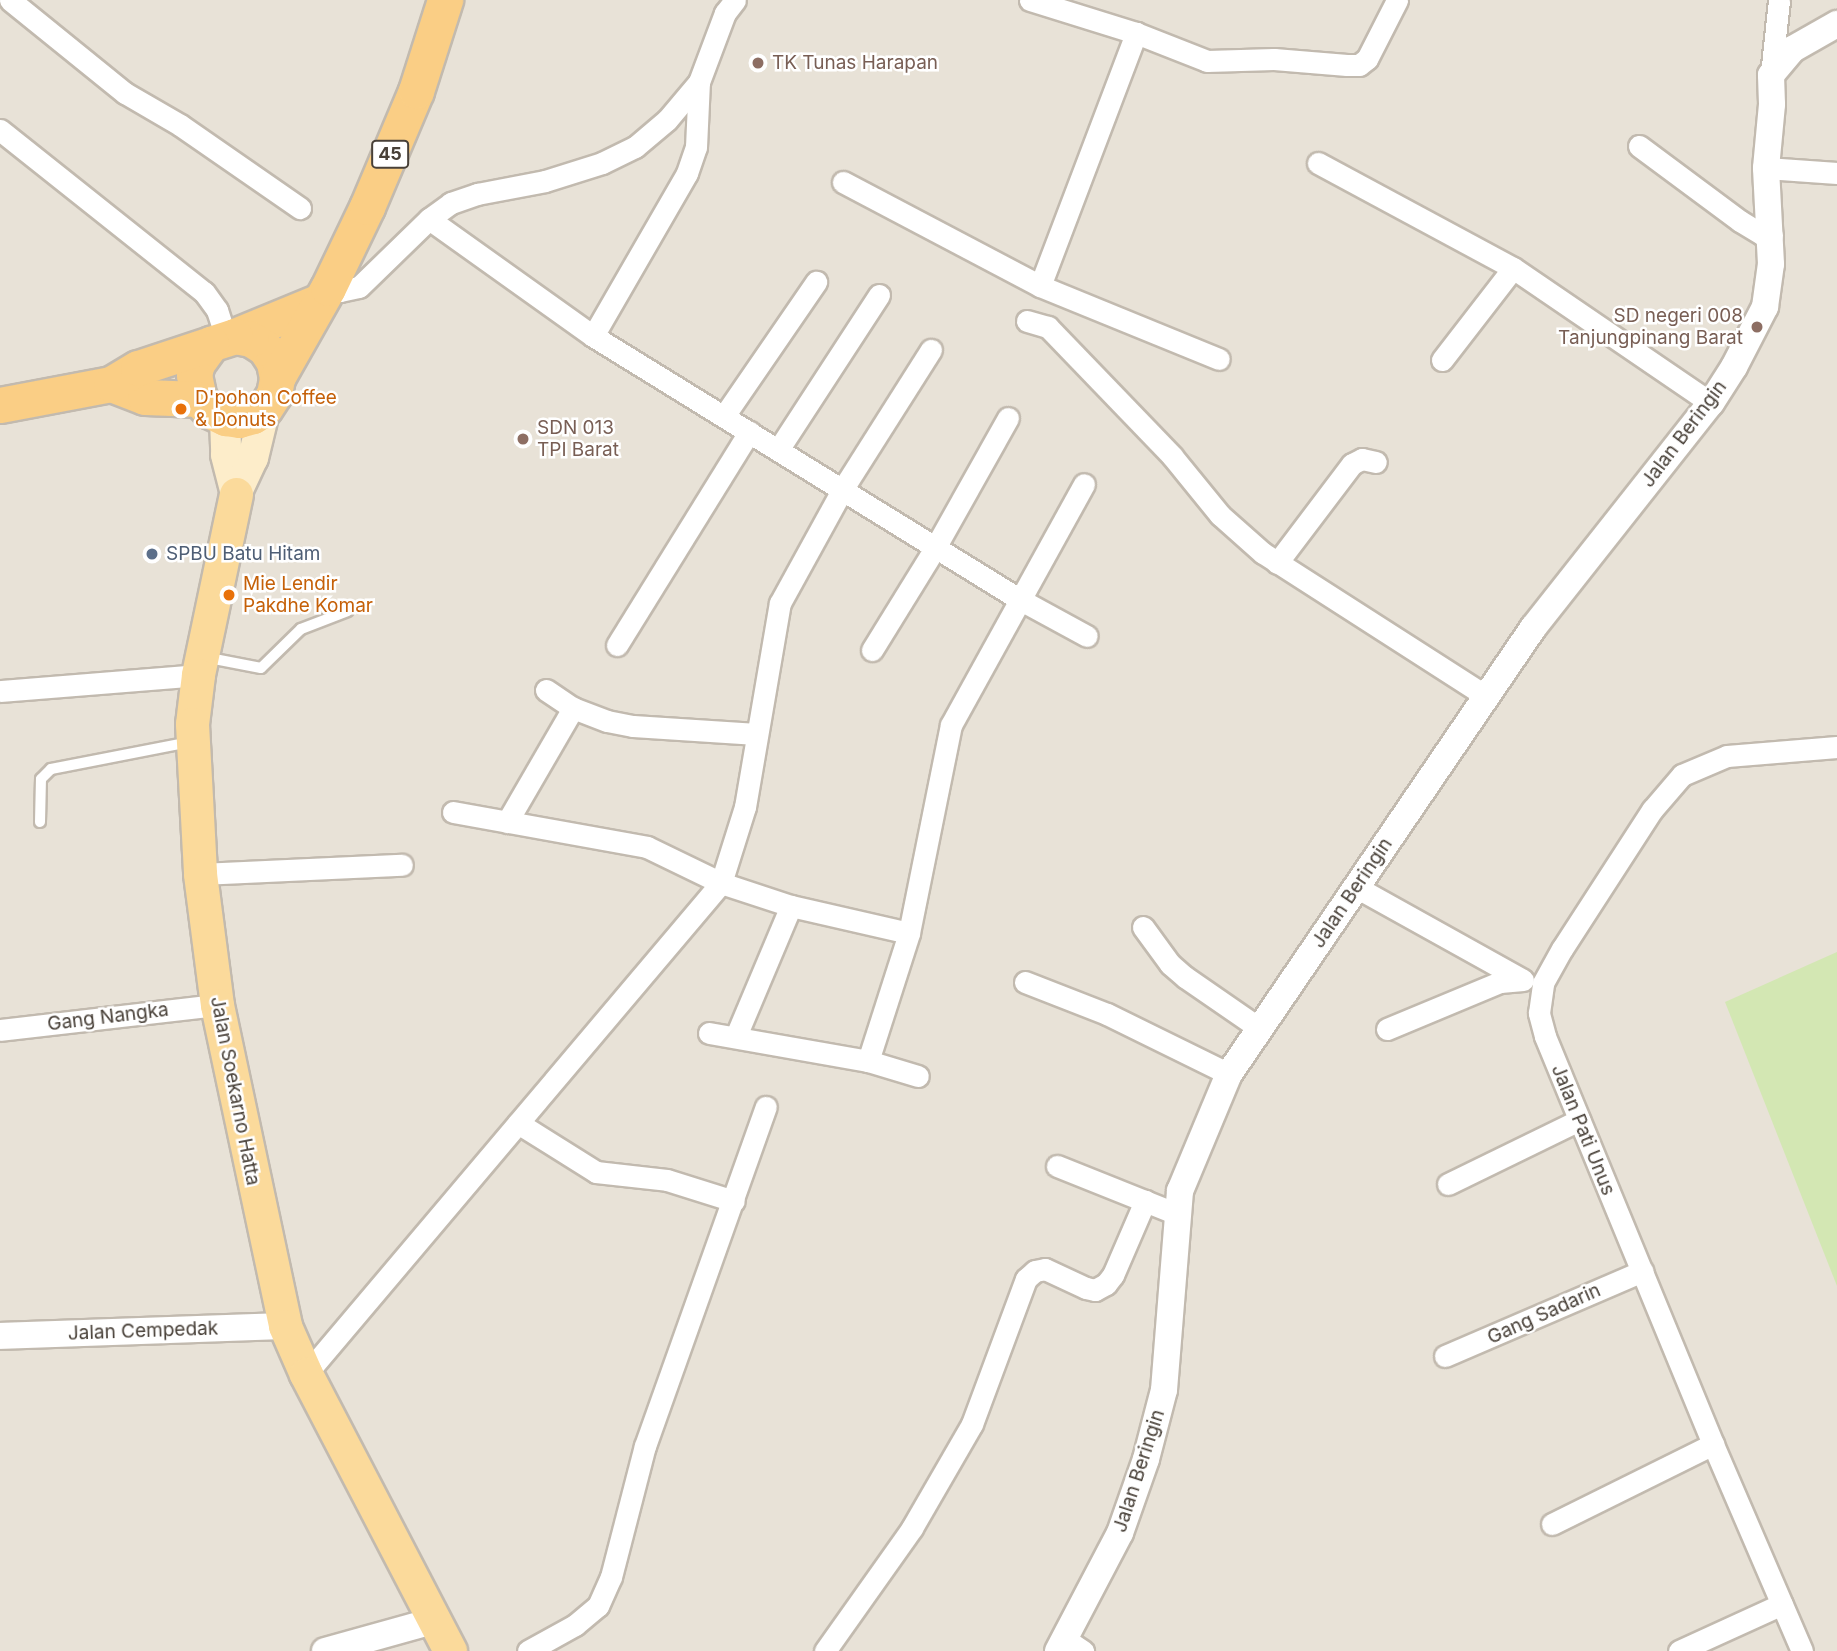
<!DOCTYPE html>
<html>
<head>
<meta charset="utf-8">
<style>
  body { margin:0 }
  #map { position:relative; width:1837px; height:1651px; overflow:hidden; background:#f4f0e9; font-family:Inter,sans-serif }
  div>[style] { position:absolute }
  .residential>* { inset:0; background:#e8e2d7; transform-origin:0 0 }
  .green>* { inset:0; background:#d3e7b3 }
  .roads { filter:drop-shadow(2px 0 #c2baaf) drop-shadow(-2px 0 #c2baaf) drop-shadow(0 2px #c2baaf) drop-shadow(0 -2px #c2baaf) }
  .service>* { height:10px; margin:-5px; padding:0 5px; transform-origin:5px; border-radius:5px; background:#fff }
  .minor>* { height:21px; margin:-10.5px; padding:0 10.5px; transform-origin:10.5px; border-radius:10.5px; background:#fff }
  .tertiary>* { height:26px; margin:-13px; padding:0 13px; transform-origin:13px; border-radius:13px; background:#fff }
  .secondary>* { height:30px; margin:-15px; padding:0 15px; transform-origin:15px; border-radius:15px; background:#fdedca }
  .primary>* { height:33px; margin:-16.5px; padding:0 16.5px; transform-origin:16.5px; border-radius:16.5px; background:#fbda9b }
  .trunk>* { height:35px; margin:-17.5px; padding:0 17.5px; transform-origin:17.5px; border-radius:17.5px; background:#face85 }
  .dots>* { width:19px; height:19px; translate:-50% -50%; box-sizing:border-box; border:4px solid #fff; border-radius:50% }
  span { translate:-50% -50%; white-space:nowrap; text-align:center; line-height:1.15; -webkit-text-stroke:5px #fff; paint-order:stroke }
  .shield-label span { padding:2px 5px; background:#fff; border:2px solid; border-radius:5px; -webkit-text-stroke-width:0 }
  .shield-label { font-size:18px; color:#484038; font-weight:700 }
  .education-label { font-size:19px; color:#785e54 }
  .left { translate:0 -50%; text-align:left }
  .right { translate:-100% -50%; text-align:right }
  .food-label { font-size:19px; color:#c56008 }
  .street-label { font-size:19px; color:#484038 }
  .service-label { font-size:19px; color:#4e5e75 }
</style>
</head>
<body>
<div id="map">
  <div class="residential">
    <div style="left:0;top:0;width:1837px;height:1651px"></div>
  </div>
  <div class="green">
    <div style="clip-path:polygon(1837px 952px,1837px 1286px,1725px 1002px)"></div>
  </div>
  <div class="roads">
    <div class="service">
      <div style="left:204px;top:657px;width:58px;rotate:10.9deg"></div>
      <div style="left:261px;top:668px;width:56px;rotate:-44.3deg"></div>
      <div style="left:301px;top:629px;width:50px;rotate:-21deg"></div>
      <div style="left:40px;top:822px;width:43px;rotate:-88.7deg"></div>
      <div style="left:41px;top:779px;width:14px;rotate:-45deg"></div>
      <div style="left:51px;top:769px;width:142px;rotate:-11deg"></div>
    </div>
    <div class="minor">
      <div style="left:10px;top:0;width:148px;rotate:39deg"></div>
      <div style="left:125px;top:93px;width:64px;rotate:30.2deg"></div>
      <div style="left:180px;top:125px;width:146px;rotate:34.7deg"></div>
      <div style="left:1030px;top:0;width:111px;rotate:17.3deg"></div>
      <div style="left:1136px;top:33px;width:76px;rotate:21.5deg"></div>
      <div style="left:1207px;top:61px;width:67px;rotate:-1.7deg"></div>
      <div style="left:1274px;top:59px;width:73px;rotate:4.7deg"></div>
      <div style="left:1347px;top:65px;width:12px"></div>
      <div style="left:1359px;top:65px;width:10px;rotate:-37deg"></div>
      <div style="left:1367px;top:59px;width:66px;rotate:-63deg"></div>
      <div style="left:1771px;top:75px;width:75px;rotate:-83.9deg"></div>
      <div style="left:0;top:130px;width:260px;rotate:38.5deg"></div>
      <div style="left:204px;top:292px;width:22px;rotate:54deg"></div>
      <div style="left:217px;top:310px;width:28px;rotate:72deg"></div>
      <div style="left:1639px;top:146px;width:126px;rotate:36.6deg"></div>
      <div style="left:1740px;top:221px;width:27px;rotate:31deg"></div>
      <div style="left:1763px;top:235px;width:9px"></div>
      <div style="left:1318px;top:163px;width:221px;rotate:28.3deg"></div>
      <div style="left:1513px;top:268px;width:240px;rotate:34.3deg"></div>
      <div style="left:1766px;top:168px;width:71px;rotate:4deg"></div>
      <div style="left:843px;top:182px;width:223px;rotate:27.8deg"></div>
      <div style="left:1040px;top:286px;width:193px;rotate:22.2deg"></div>
      <div style="left:429px;top:219px;width:201px;rotate:35.5deg"></div>
      <div style="left:593px;top:336px;width:501px;rotate:31.69deg"></div>
      <div style="left:1019px;top:599px;width:77px;rotate:28.6deg"></div>
      <div style="left:1040px;top:286px;width:271px;rotate:-69.2deg"></div>
      <div style="left:328px;top:288px;width:12px;rotate:14deg"></div>
      <div style="left:340px;top:291px;width:19px;rotate:-12deg"></div>
      <div style="left:359px;top:287px;width:98px;rotate:-44.2deg"></div>
      <div style="left:429px;top:219px;width:27px;rotate:-36deg"></div>
      <div style="left:451px;top:203px;width:28px;rotate:-19deg"></div>
      <div style="left:477px;top:194px;width:69px;rotate:-10.8deg"></div>
      <div style="left:545px;top:181px;width:60px;rotate:-17.5deg"></div>
      <div style="left:602px;top:163px;width:37px;rotate:-26deg"></div>
      <div style="left:635px;top:147px;width:42px;rotate:-40.2deg"></div>
      <div style="left:667px;top:120px;width:50px;rotate:-49.9deg"></div>
      <div style="left:699px;top:82px;width:74px;rotate:-69.4deg"></div>
      <div style="left:725px;top:13px;width:16px;rotate:-52deg"></div>
      <div style="left:1027px;top:321px;width:22px;rotate:16deg"></div>
      <div style="left:1048px;top:327px;width:179px;rotate:46.1deg"></div>
      <div style="left:1172px;top:456px;width:76px;rotate:50.9deg"></div>
      <div style="left:1220px;top:515px;width:57px;rotate:41.5deg"></div>
      <div style="left:1263px;top:553px;width:266px;rotate:32.7deg"></div>
      <div style="left:593px;top:336px;width:188px;rotate:-60deg"></div>
      <div style="left:687px;top:173px;width:28px;rotate:-71deg"></div>
      <div style="left:696px;top:147px;width:65px;rotate:-87.4deg"></div>
      <div style="left:1442px;top:360px;width:116px;rotate:-52.3deg"></div>
      <div style="left:724px;top:416px;width:163px;rotate:-55.5deg"></div>
      <div style="left:778px;top:450px;width:185px;rotate:-56.9deg"></div>
      <div style="left:1277px;top:563px;width:124px;rotate:-52.9deg"></div>
      <div style="left:1352px;top:464px;width:11px;rotate:-27deg"></div>
      <div style="left:1362px;top:459px;width:14px;rotate:12deg"></div>
      <div style="left:617px;top:645px;width:251px;rotate:-58.2deg"></div>
      <div style="left:872px;top:650px;width:120px;rotate:-58.3deg"></div>
      <div style="left:935px;top:548px;width:149px;rotate:-60.7deg"></div>
      <div style="left:546px;top:690px;width:32px;rotate:34deg"></div>
      <div style="left:573px;top:708px;width:36px;rotate:21deg"></div>
      <div style="left:607px;top:721px;width:26px;rotate:11deg"></div>
      <div style="left:633px;top:726px;width:124px;rotate:3.7deg"></div>
      <div style="left:0;top:691px;width:199px;rotate:-4.6deg"></div>
      <div style="left:453px;top:812px;width:197px;rotate:10.2deg"></div>
      <div style="left:647px;top:847px;width:82px;rotate:25.9deg"></div>
      <div style="left:721px;top:883px;width:74px;rotate:18.2deg"></div>
      <div style="left:791px;top:906px;width:121px;rotate:12.9deg"></div>
      <div style="left:507px;top:822px;width:132px;rotate:-59.9deg"></div>
      <div style="left:200px;top:874px;width:202px;rotate:-2.6deg"></div>
      <div style="left:1356px;top:887px;width:189px;rotate:29.1deg"></div>
      <div style="left:1143px;top:927px;width:46px;rotate:53.9deg"></div>
      <div style="left:1170px;top:964px;width:20px;rotate:41deg"></div>
      <div style="left:1185px;top:977px;width:90px;rotate:34.6deg"></div>
      <div style="left:1025px;top:982px;width:88px;rotate:21.3deg"></div>
      <div style="left:1107px;top:1014px;width:136px;rotate:26.2deg"></div>
      <div style="left:1387px;top:1029px;width:122px;rotate:-22.6deg"></div>
      <div style="left:1500px;top:982px;width:23px;rotate:-5deg"></div>
      <div style="left:0;top:1030px;width:218px;rotate:-6.6deg"></div>
      <div style="left:709px;top:1033px;width:161px;rotate:10deg"></div>
      <div style="left:868px;top:1061px;width:52px;rotate:16.7deg"></div>
      <div style="left:736px;top:1036px;width:141px;rotate:-67.1deg"></div>
      <div style="left:868px;top:1061px;width:134px;rotate:-72.2deg"></div>
      <div style="left:909px;top:933px;width:212px;rotate:-78.6deg"></div>
      <div style="left:951px;top:725px;width:275px;rotate:-61.1deg"></div>
      <div style="left:518px;top:1123px;width:92px;rotate:32.1deg"></div>
      <div style="left:596px;top:1172px;width:71px;rotate:6.4deg"></div>
      <div style="left:667px;top:1180px;width:70px;rotate:17.4deg"></div>
      <div style="left:1057px;top:1166px;width:129px;rotate:21.8deg"></div>
      <div style="left:1448px;top:1184px;width:146px;rotate:-26deg"></div>
      <div style="left:1445px;top:1356px;width:215px;rotate:-23.3deg"></div>
      <div style="left:306px;top:1374px;width:643px;rotate:-49.8deg"></div>
      <div style="left:721px;top:883px;width:80px;rotate:-72.5deg"></div>
      <div style="left:745px;top:807px;width:207px;rotate:-80.3deg"></div>
      <div style="left:780px;top:603px;width:129px;rotate:-61.2deg"></div>
      <div style="left:842px;top:490px;width:166px;rotate:-57.6deg"></div>
      <div style="left:1552px;top:1524px;width:180px;rotate:-26.4deg"></div>
      <div style="left:1065px;top:1639px;width:22px;rotate:34deg"></div>
      <div style="left:528px;top:1651px;width:54px;rotate:-29deg"></div>
      <div style="left:575px;top:1625px;width:30px;rotate:-40deg"></div>
      <div style="left:598px;top:1606px;width:32px;rotate:-66deg"></div>
      <div style="left:611px;top:1577px;width:135px;rotate:-75.5deg"></div>
      <div style="left:645px;top:1446px;width:360px;rotate:-70.4deg"></div>
      <div style="left:825px;top:1651px;width:151px;rotate:-54.7deg"></div>
      <div style="left:912px;top:1528px;width:120px;rotate:-60deg"></div>
      <div style="left:972px;top:1424px;width:155px;rotate:-69.6deg"></div>
      <div style="left:1026px;top:1279px;width:12px;rotate:-42deg"></div>
      <div style="left:1035px;top:1271px;width:10px;rotate:-11deg"></div>
      <div style="left:1045px;top:1269px;width:45px;rotate:24.9deg"></div>
      <div style="left:1086px;top:1288px;width:9px;rotate:13deg"></div>
      <div style="left:1095px;top:1290px;width:13px;rotate:-29deg"></div>
      <div style="left:1106px;top:1284px;width:11px;rotate:-52deg"></div>
      <div style="left:1113px;top:1275px;width:81px;rotate:-66.6deg"></div>
      <div style="left:1679px;top:1651px;width:113px;rotate:-24.5deg"></div>
      <div style="left:1802px;top:1651px;width:225px;rotate:-113.3deg"></div>
      <div style="left:1713px;top:1444px;width:441px;rotate:-112.4deg"></div>
      <div style="left:1545px;top:1036px;width:24px;rotate:-105deg"></div>
      <div style="left:1539px;top:1013px;width:30px;rotate:-82deg"></div>
      <div style="left:1543px;top:983px;width:39px;rotate:-61deg"></div>
      <div style="left:1562px;top:949px;width:166px;rotate:-57.1deg"></div>
      <div style="left:1652px;top:810px;width:46px;rotate:-49.4deg"></div>
      <div style="left:1682px;top:775px;width:49px;rotate:-22.9deg"></div>
      <div style="left:1727px;top:756px;width:110px;rotate:-4.7deg"></div>
    </div>
    <div class="tertiary">
      <div style="left:0;top:1336px;width:285px;rotate:-2deg"></div>
      <div style="left:325px;top:1651px;width:112px;rotate:-15.5deg"></div>
      <div style="left:1058px;top:1651px;width:133px;rotate:-62.3deg"></div>
      <div style="left:1120px;top:1533px;width:78px;rotate:-70.6deg"></div>
      <div style="left:1146px;top:1459px;width:71px;rotate:-75.4deg"></div>
      <div style="left:1164px;top:1390px;width:200px;rotate:-85.4deg"></div>
      <div style="left:1180px;top:1191px;width:127px;rotate:-67.3deg"></div>
      <div style="left:1229px;top:1074px;width:540px;rotate:-55.72deg"></div>
      <div style="left:1533px;top:628px;width:287px;rotate:-51.7deg"></div>
      <div style="left:1711px;top:403px;width:43px;rotate:-57.4deg"></div>
      <div style="left:1734px;top:367px;width:68px;rotate:-62.7deg"></div>
      <div style="left:1765px;top:307px;width:43px;rotate:-82.1deg"></div>
      <div style="left:1771px;top:264px;width:96px;rotate:-93deg"></div>
      <div style="left:1766px;top:168px;width:64px;rotate:-84.6deg"></div>
      <div style="left:1772px;top:104px;width:29px;rotate:-92deg"></div>
      <div style="left:1771px;top:75px;width:34px;rotate:-50deg"></div>
      <div style="left:1793px;top:49px;width:51px;rotate:-29.6deg"></div>
    </div>
    <div class="secondary">
      <div style="left:225px;top:418px;width:37px;rotate:88deg"></div>
      <div style="left:226px;top:455px;width:40px;rotate:75.6deg"></div>
      <div style="left:236px;top:494px;width:40px;rotate:-65deg"></div>
      <div style="left:253px;top:458px;width:51px;rotate:-76.5deg"></div>
    </div>
    <div class="primary">
      <div style="left:236px;top:494px;width:185px;rotate:101.9deg"></div>
      <div style="left:198px;top:675px;width:49px;rotate:97deg"></div>
      <div style="left:192px;top:724px;width:150px;rotate:86.9deg"></div>
      <div style="left:200px;top:874px;width:132px;rotate:82.6deg"></div>
      <div style="left:217px;top:1005px;width:328px;rotate:78deg"></div>
      <div style="left:285px;top:1326px;width:52px;rotate:66.4deg"></div>
      <div style="left:306px;top:1374px;width:312px;rotate:62.5deg"></div>
    </div>
    <div class="trunk">
      <div style="left:235px;top:336px;width:92px;rotate:-22.4deg"></div>
      <div style="left:277px;top:378px;width:16px;rotate:-101deg"></div>
      <div style="left:274px;top:362px;width:17px;rotate:-123deg"></div>
      <div style="left:265px;top:348px;width:17px;rotate:-147deg"></div>
      <div style="left:251px;top:339px;width:16px;rotate:-169deg"></div>
      <div style="left:235px;top:336px;width:25px;rotate:162deg"></div>
      <div style="left:211px;top:344px;width:24px;rotate:126deg"></div>
      <div style="left:197px;top:363px;width:12px;rotate:104deg"></div>
      <div style="left:194px;top:375px;width:25px;rotate:78deg"></div>
      <div style="left:199px;top:399px;width:16px;rotate:47deg"></div>
      <div style="left:210px;top:411px;width:17px;rotate:25deg"></div>
      <div style="left:225px;top:418px;width:14px;rotate:8deg"></div>
      <div style="left:239px;top:420px;width:15px;rotate:-16deg"></div>
      <div style="left:253px;top:416px;width:14px;rotate:-34deg"></div>
      <div style="left:265px;top:408px;width:17px;rotate:-57deg"></div>
      <div style="left:274px;top:394px;width:16px;rotate:-79deg"></div>
      <div style="left:277px;top:378px;width:103px;rotate:-60.5deg"></div>
      <div style="left:328px;top:288px;width:90px;rotate:-64.3deg"></div>
      <div style="left:367px;top:207px;width:126px;rotate:-67.1deg"></div>
      <div style="left:416px;top:91px;width:96px;rotate:-72.3deg"></div>
      <div style="left:111px;top:384px;width:36px;rotate:21deg"></div>
      <div style="left:145px;top:397px;width:54px;rotate:2.1deg"></div>
      <div style="left:0;top:405px;width:113px;rotate:-10.7deg"></div>
      <div style="left:111px;top:384px;width:31px;rotate:-31deg"></div>
      <div style="left:138px;top:368px;width:77px;rotate:-18.2deg"></div>
    </div>
  </div>
  <div class="dots">
    <div style="left:758px;top:63px;background:#8d6e63"></div>
    <div style="left:1757px;top:327px;background:#8d6e63"></div>
    <div style="left:181px;top:409px;background:#e8710a"></div>
    <div style="left:523px;top:439px;background:#8d6e63"></div>
    <div style="left:152px;top:554px;background:#5c6f8a"></div>
    <div style="left:229px;top:595px;background:#e8710a"></div>
  </div>
  <div class="shield-label">
    <span style="left:390px;top:154px">45</span>
  </div>
  <div class="education-label">
    <span class="left" style="left:772px;top:63px">TK Tunas Harapan</span>
    <span class="right" style="left:1743px;top:327px">SD negeri 008<br>Tanjungpinang Barat</span>
    <span class="left" style="left:537px;top:439px">SDN 013<br>TPI Barat</span>
  </div>
  <div class="food-label">
    <span class="left" style="left:195px;top:409px">D'pohon Coffee<br>&amp; Donuts</span>
    <span class="left" style="left:243px;top:595px">Mie Lendir<br>Pakdhe Komar</span>
  </div>
  <div class="street-label">
    <span style="left:1684px;top:434px;rotate:-53deg">Jalan Beringin</span>
    <span style="left:1352px;top:893px;rotate:-56deg">Jalan Beringin</span>
    <span style="left:108px;top:1017px;rotate:-7deg">Gang Nangka</span>
    <span style="left:235px;top:1091px;rotate:79deg">Jalan Soekarno Hatta</span>
    <span style="left:1583px;top:1130px;rotate:68deg">Jalan Pati Unus</span>
    <span style="left:1544px;top:1314px;rotate:-24deg">Gang Sadarin</span>
    <span style="left:143px;top:1331px;rotate:-2deg">Jalan Cempedak</span>
    <span style="left:1139px;top:1471px;rotate:-72deg">Jalan Beringin</span>
  </div>
  <div class="service-label">
    <span class="left" style="left:166px;top:554px">SPBU Batu Hitam</span>
  </div>
</div>
</body>
</html>
